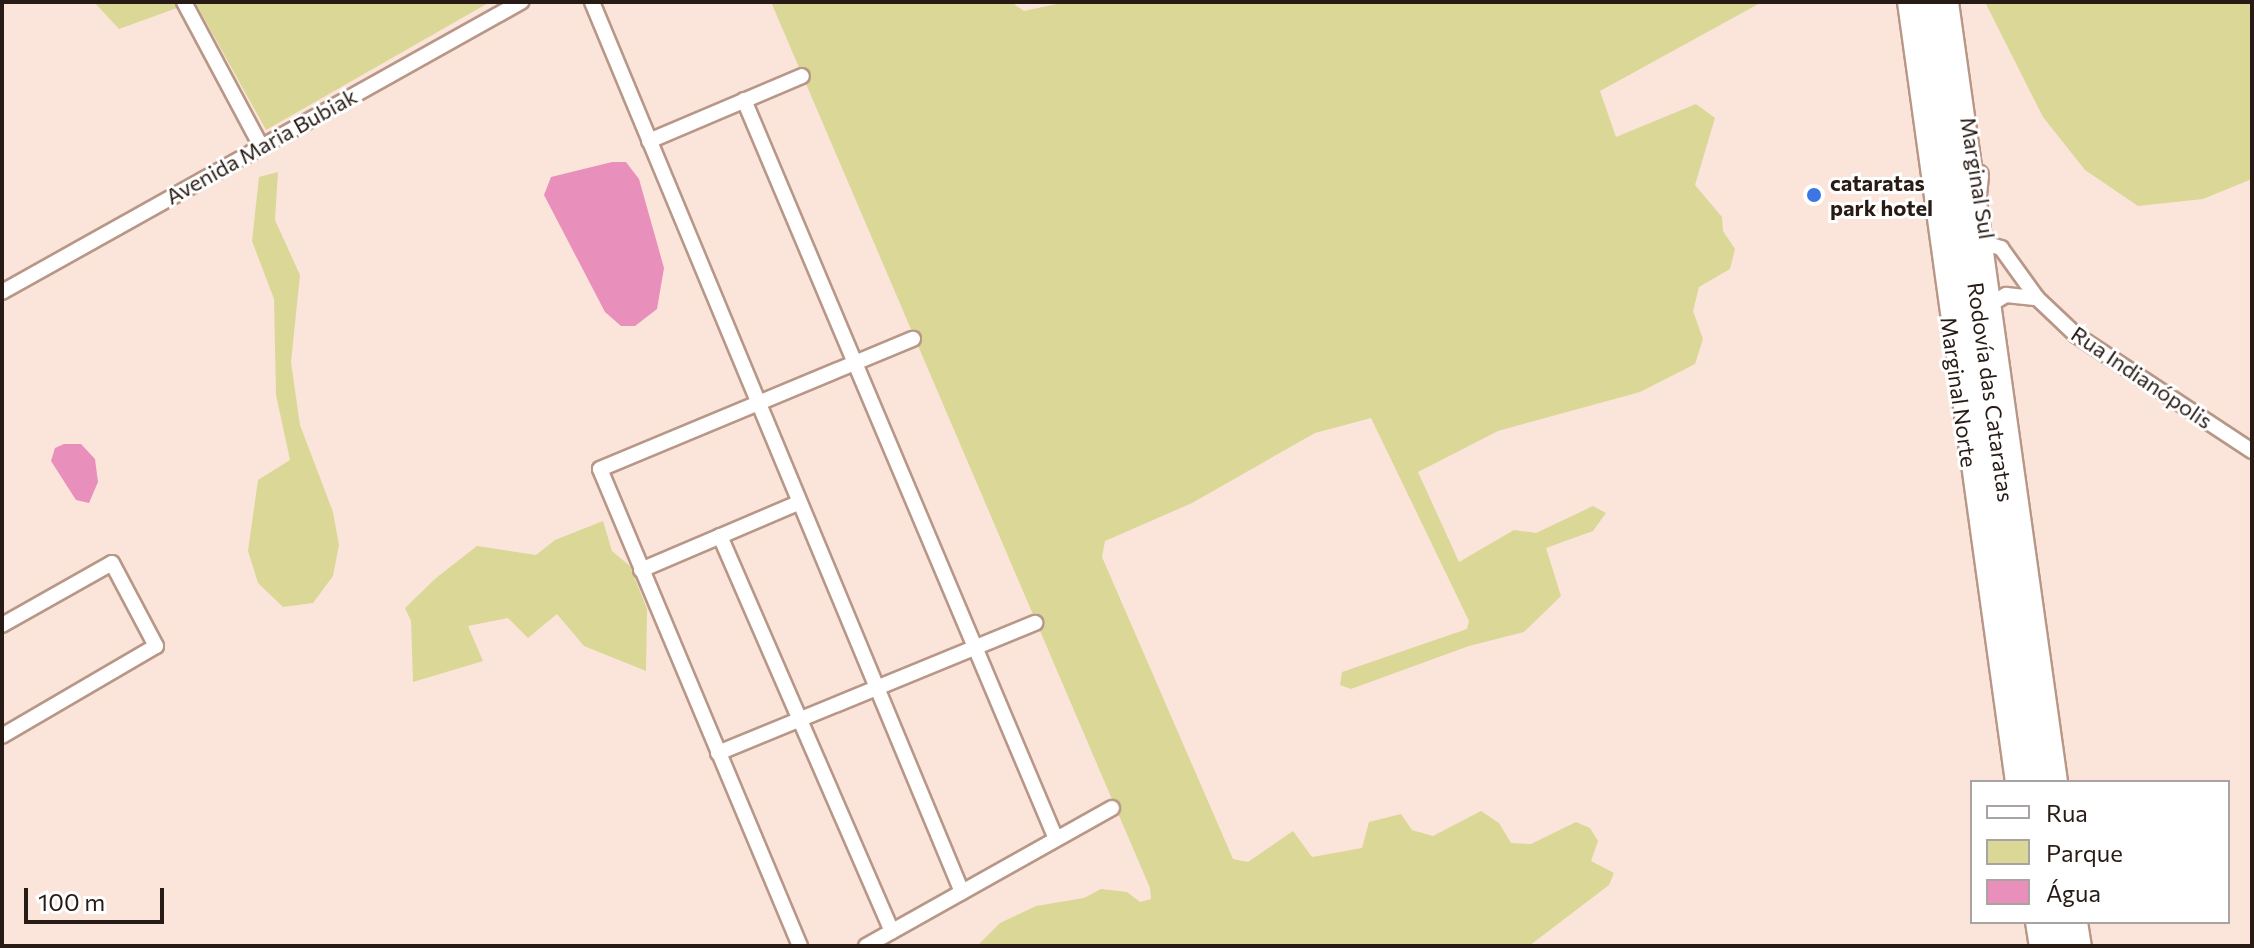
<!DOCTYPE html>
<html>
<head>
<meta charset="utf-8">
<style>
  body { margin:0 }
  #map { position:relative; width:2254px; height:948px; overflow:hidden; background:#fbe5db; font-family:Commissioner,sans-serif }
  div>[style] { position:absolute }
  .green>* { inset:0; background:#dbd796 }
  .water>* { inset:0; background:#e98fbb }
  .roads { filter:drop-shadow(2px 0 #b89787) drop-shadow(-2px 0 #b89787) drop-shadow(0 2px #b89787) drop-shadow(0 -2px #b89787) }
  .minor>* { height:14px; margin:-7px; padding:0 7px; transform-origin:7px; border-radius:7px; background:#fff }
  .highway>* { height:20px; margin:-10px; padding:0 10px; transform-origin:10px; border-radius:10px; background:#fff }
  .dots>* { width:22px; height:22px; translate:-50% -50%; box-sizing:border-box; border:4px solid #fff; border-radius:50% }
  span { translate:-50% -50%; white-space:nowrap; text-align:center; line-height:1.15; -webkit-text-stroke:6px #fff; paint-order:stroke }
  .street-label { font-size:22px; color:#281b15 }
  .poi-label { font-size:22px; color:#281b15; font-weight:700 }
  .left { translate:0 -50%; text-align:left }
  .frame { position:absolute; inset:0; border:4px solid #281b15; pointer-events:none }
  .legend { position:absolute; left:1970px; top:780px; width:260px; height:144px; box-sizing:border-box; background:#fff; border:2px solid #a9a4a1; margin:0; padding:10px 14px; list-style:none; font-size:24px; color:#281b15 }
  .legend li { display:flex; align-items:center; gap:16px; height:40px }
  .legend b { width:40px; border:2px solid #a9a4a1 }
  .scale { position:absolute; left:24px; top:888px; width:140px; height:36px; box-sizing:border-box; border:4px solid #281b15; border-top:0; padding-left:10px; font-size:24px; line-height:28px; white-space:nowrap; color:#281b15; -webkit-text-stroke:6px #fff; paint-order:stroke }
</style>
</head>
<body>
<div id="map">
  <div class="green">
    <div style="clip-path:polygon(94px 2px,174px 2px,177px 8px,119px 29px)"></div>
    <div style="clip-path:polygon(195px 2px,490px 2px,266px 130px)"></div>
    <div style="clip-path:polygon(771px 2px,1011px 2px,1024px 11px,1066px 2px,1762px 2px,1600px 91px,1616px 137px,1696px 104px,1715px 118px,1695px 185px,1722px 217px,1723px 231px,1735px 249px,1730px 269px,1699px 287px,1693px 311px,1703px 339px,1695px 364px,1640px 392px,1498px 431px,1418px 472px,1459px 562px,1514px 530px,1536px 533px,1593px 506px,1606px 513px,1593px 531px,1546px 548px,1561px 596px,1524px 632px,1469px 646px,1351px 689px,1340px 685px,1342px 672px,1467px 629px,1469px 621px,1371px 418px,1315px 433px,1192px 503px,1105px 541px,1102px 557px,1233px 859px,1248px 862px,1293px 831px,1312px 857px,1362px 848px,1369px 822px,1401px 814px,1412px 830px,1433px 836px,1481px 811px,1499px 823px,1511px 843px,1531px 844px,1576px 822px,1590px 828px,1598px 841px,1591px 861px,1614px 873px,1609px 885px,1529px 946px,977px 946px,1000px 923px,1036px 906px,1084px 898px,1101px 889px,1127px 892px,1140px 902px,1151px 899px,1150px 888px)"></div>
    <div style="clip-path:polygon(1985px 2px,2252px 2px,2252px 179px,2203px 199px,2138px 206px,2085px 170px,2043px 117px)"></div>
    <div style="clip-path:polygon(278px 172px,275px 220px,300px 275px,291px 362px,300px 425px,333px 512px,339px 545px,333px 576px,313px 603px,283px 607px,258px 583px,248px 551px,258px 480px,290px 460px,276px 395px,274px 299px,252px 241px,259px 177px)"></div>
    <div style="clip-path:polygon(603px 521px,612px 551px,630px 566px,647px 609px,646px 671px,584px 646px,557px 614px,528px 638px,508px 618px,468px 626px,483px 661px,413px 682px,411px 621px,405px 608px,436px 578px,477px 546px,536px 555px,555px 540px)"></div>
  </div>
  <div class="water">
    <div style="clip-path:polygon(612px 162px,626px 162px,639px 179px,664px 268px,657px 309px,635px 326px,621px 326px,605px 312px,544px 195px,551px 177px)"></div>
    <div style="clip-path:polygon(64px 444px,81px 444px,95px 459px,98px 482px,89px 503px,76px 500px,51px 461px,55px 448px)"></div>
  </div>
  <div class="roads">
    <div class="minor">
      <div style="left:184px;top:2px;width:163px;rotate:61.9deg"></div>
      <div style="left:592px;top:2px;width:964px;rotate:67.43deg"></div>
      <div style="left:1905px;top:2px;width:787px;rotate:82.12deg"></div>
      <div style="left:1951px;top:2px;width:788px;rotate:82.04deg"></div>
      <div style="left:744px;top:100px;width:802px;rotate:67.11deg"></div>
      <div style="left:649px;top:141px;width:166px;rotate:-23deg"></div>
      <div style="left:1988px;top:244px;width:14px;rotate:17deg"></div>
      <div style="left:2001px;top:248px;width:62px;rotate:54.2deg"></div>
      <div style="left:2037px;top:298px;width:54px;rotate:43.5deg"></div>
      <div style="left:2076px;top:335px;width:211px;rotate:33.4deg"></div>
      <div style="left:2px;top:292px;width:595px;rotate:-29.2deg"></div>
      <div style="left:1996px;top:301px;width:12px;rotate:-31deg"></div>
      <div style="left:2006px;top:295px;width:31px;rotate:6deg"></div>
      <div style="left:720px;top:536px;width:431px;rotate:66.5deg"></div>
      <div style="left:641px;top:570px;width:171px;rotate:-23.1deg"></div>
      <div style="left:2px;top:625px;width:126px;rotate:-29.4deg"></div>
      <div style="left:112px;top:563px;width:94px;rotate:62.1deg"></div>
      <div style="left:156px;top:646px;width:178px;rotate:149.7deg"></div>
      <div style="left:718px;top:753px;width:343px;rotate:-22.3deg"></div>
      <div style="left:2033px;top:922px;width:24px;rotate:81deg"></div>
      <div style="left:2080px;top:922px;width:24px;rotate:81deg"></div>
      <div style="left:800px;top:946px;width:517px;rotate:-112.75deg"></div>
      <div style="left:600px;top:469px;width:339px;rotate:-22.6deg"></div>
      <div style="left:866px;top:946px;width:282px;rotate:-29.3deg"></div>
    </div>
    <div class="highway">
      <div style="left:1920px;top:2px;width:788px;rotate:82.04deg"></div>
      <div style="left:1937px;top:2px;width:788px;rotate:82.04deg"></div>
      <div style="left:1974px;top:214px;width:39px;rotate:-84deg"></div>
      <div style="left:2048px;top:922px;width:24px;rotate:81deg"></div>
      <div style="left:2065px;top:922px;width:24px;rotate:81deg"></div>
    </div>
  </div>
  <div class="dots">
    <div style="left:1814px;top:195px;background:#3e75e5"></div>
  </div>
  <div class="street-label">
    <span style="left:261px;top:146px;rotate:-29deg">Avenida Maria Bubiak</span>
    <span style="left:1978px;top:178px;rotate:81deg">Marginal Sul</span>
    <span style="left:2142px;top:377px;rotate:34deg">Rua Indianópolis</span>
    <span style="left:1959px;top:392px;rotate:82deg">Marginal Norte</span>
    <span style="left:1991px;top:392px;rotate:82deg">Rodovía das Cataratas</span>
  </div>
  <div class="poi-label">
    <span class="left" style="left:1830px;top:195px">cataratas<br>park hotel</span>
  </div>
  <div class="frame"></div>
  <ul class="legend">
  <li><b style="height:10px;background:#fff"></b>Rua</li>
  <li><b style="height:22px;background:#dbd796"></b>Parque</li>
  <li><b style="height:22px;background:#e98fbb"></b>Água</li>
  </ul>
  <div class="scale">100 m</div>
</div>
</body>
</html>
